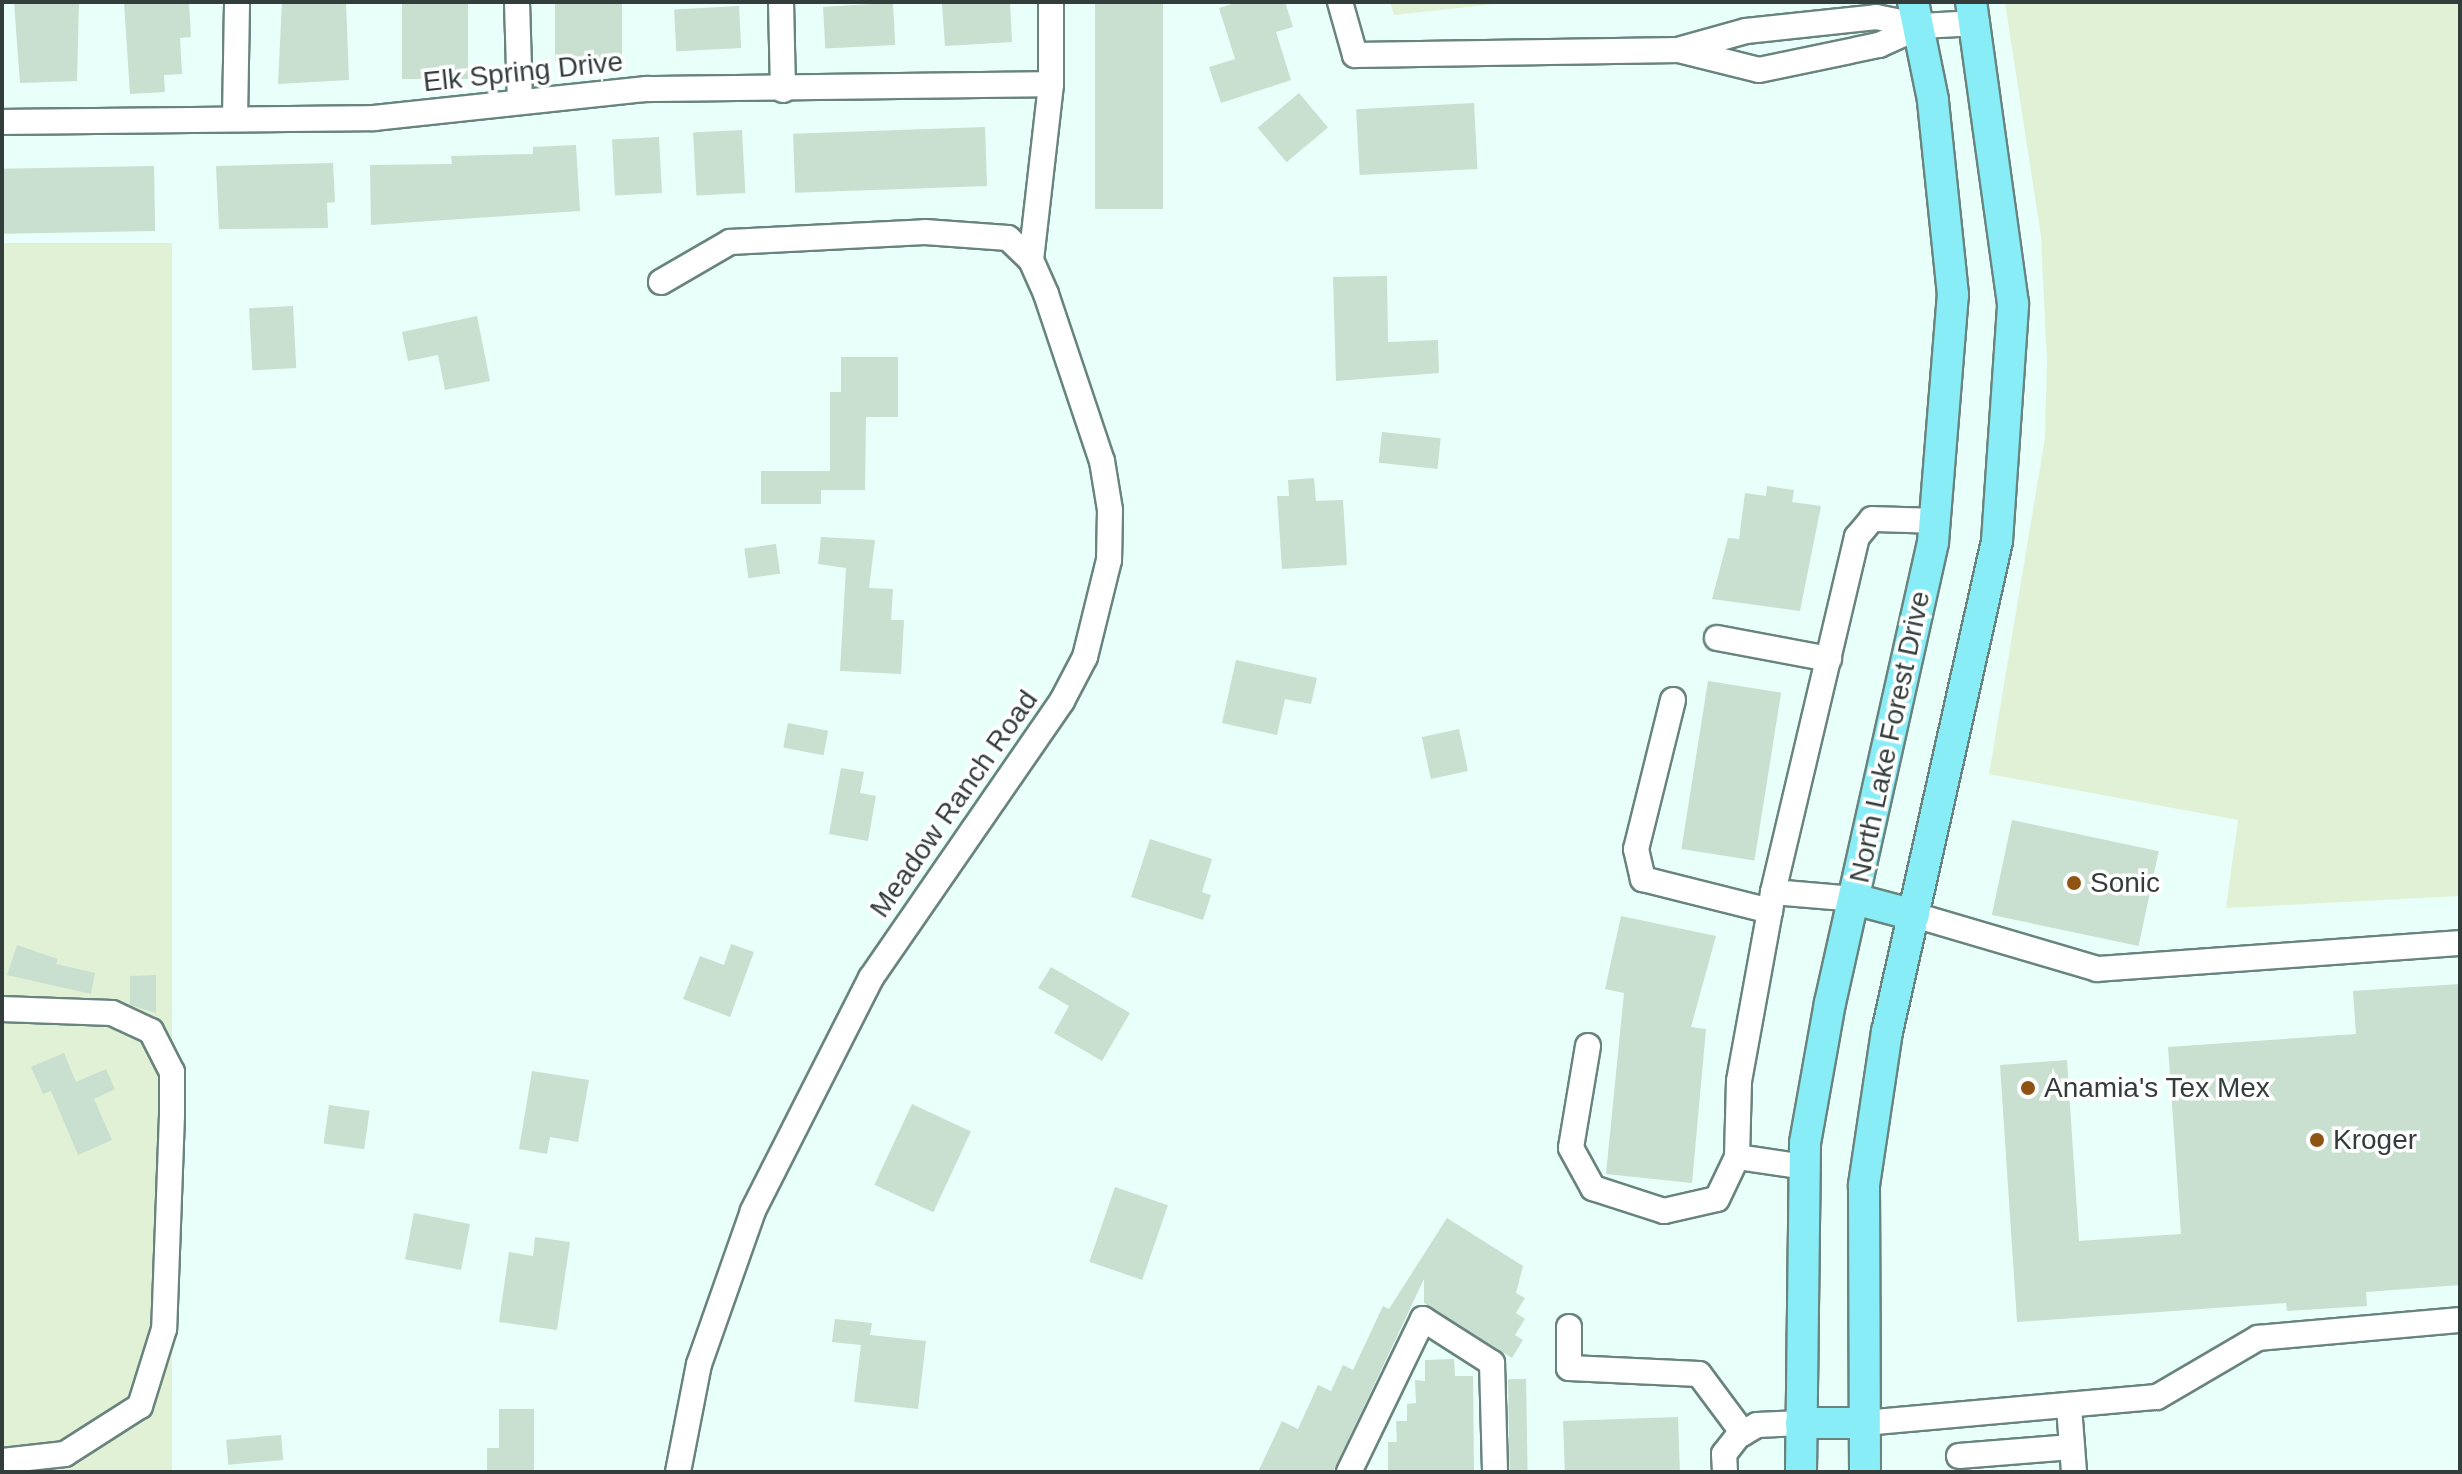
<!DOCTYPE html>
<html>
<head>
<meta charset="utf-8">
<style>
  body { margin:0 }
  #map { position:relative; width:2462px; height:1474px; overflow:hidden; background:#e8fffa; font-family:Helvetica,sans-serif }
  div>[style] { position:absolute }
  .green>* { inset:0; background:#e1f1d6; transform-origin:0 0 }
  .building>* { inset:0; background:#c9dfd0; transform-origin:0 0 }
  .roads { filter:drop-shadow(2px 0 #69847e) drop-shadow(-2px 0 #69847e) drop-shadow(0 2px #69847e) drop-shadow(0 -2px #69847e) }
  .minor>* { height:24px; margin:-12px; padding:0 12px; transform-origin:12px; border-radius:12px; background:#fff }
  .major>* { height:30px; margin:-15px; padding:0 15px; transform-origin:15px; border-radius:15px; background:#89edf7 }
  .dots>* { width:22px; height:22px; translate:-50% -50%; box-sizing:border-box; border:4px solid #fff; border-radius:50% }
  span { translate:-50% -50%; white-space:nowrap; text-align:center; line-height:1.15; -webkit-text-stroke:7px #fff; paint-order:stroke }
  .street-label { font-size:28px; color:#333e3c }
  .poi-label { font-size:28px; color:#333e3c }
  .left { translate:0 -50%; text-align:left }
  .frame { position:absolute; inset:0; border:4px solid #333e3c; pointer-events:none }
</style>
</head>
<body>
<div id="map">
  <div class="green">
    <div style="clip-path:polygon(1390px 2px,1514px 2px,1394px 15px)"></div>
    <div style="clip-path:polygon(2005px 2px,2460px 2px,2460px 896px,2226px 908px,2238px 820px,1989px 774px,2045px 438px,2047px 361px,2041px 236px)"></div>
    <div style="left:172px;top:243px;width:1229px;height:170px;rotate:90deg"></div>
  </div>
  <div class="building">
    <div style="clip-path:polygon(14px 2px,79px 2px,77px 81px,20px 83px)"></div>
    <div style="clip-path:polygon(124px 2px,189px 2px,191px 37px,180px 38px,182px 74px,164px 75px,165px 92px,130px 94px)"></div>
    <div style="clip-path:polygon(282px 2px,346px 2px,349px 80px,278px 84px)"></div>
    <div style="left:402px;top:2px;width:66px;height:77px"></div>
    <div style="left:555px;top:2px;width:67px;height:59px"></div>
    <div style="clip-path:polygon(987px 2px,1010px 2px,1012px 42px,945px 46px,942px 4px)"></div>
    <div style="left:1095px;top:2px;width:68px;height:207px"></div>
    <div style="clip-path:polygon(1238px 2px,1285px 2px,1293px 27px,1276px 32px,1291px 80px,1221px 103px,1209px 67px,1235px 59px,1219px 8px)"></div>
    <div style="left:893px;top:3px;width:42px;height:70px;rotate:87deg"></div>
    <div style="left:739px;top:6px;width:42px;height:65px;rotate:87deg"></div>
    <div style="left:1299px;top:93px;width:45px;height:54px;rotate:50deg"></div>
    <div style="left:1474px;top:103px;width:66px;height:118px;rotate:87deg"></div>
    <div style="left:985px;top:127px;width:59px;height:192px;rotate:88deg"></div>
    <div style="left:742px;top:130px;width:63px;height:49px;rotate:87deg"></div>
    <div style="left:659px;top:137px;width:56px;height:47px;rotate:87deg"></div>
    <div style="clip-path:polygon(576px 145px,580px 211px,371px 225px,370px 165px,452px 164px,451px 156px,533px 154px,533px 147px)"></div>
    <div style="clip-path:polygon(333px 163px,335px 202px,327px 203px,328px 228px,219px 229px,216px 166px)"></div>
    <div style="left:154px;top:166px;width:65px;height:152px;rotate:89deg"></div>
    <div style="clip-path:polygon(1387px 276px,1388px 342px,1438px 340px,1439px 373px,1336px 381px,1333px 277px)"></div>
    <div style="left:293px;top:306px;width:62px;height:44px;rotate:87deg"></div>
    <div style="clip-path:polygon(477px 316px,490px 381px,445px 390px,438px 355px,408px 361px,402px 332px)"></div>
    <div style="clip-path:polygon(841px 357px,898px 357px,898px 417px,866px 417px,865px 490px,821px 490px,821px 504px,761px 504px,761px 471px,830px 471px,830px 392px,841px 392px)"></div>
    <div style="left:1382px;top:432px;width:59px;height:31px;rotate:6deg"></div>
    <div style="clip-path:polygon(1314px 478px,1316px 501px,1343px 500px,1347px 565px,1282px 569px,1277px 496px,1289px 496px,1288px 480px)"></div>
    <div style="clip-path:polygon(1767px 486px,1794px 490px,1792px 502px,1821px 506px,1800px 611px,1712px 599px,1728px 538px,1739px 539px,1745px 493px,1766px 496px)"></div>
    <div style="clip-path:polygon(821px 537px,875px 540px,869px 588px,893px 589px,891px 620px,904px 620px,901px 674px,840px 671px,846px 568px,818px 564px)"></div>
    <div style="left:776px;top:544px;width:30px;height:32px;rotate:82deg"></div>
    <div style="clip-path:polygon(1236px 660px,1317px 678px,1311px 704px,1285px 699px,1277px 735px,1222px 723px)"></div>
    <div style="left:1708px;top:681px;width:74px;height:170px;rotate:9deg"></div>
    <div style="left:788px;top:723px;width:41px;height:25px;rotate:11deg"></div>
    <div style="left:1459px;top:729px;width:43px;height:38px;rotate:78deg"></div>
    <div style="clip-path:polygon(841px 768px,864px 772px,860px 793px,876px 796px,868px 841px,829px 834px)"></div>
    <div style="left:2012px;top:820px;width:150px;height:97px;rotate:12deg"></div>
    <div style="clip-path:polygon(1150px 839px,1212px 859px,1202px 892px,1211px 895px,1203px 920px,1131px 897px)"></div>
    <div style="clip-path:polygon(1621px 916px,1716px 936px,1691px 1027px,1706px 1029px,1692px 1183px,1606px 1174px,1624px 993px,1605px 989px)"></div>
    <div style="clip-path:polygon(731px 944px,754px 952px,730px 1017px,683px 999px,700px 956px,724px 965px)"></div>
    <div style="clip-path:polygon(17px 945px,58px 959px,56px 964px,95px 973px,91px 994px,7px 975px)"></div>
    <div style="clip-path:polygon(1051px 967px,1130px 1013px,1102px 1061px,1054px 1033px,1069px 1006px,1038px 988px)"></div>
    <div style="clip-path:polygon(156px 975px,156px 1013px,130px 1005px,130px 976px)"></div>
    <div style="clip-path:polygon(2460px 984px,2460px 1285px,2366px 1292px,2367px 1306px,2287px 1311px,2286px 1303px,2017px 1322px,2000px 1065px,2067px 1060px,2079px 1241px,2181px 1234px,2168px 1047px,2356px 1034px,2353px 991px)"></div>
    <div style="clip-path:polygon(64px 1053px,76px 1082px,106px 1069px,115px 1089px,94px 1099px,112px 1140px,78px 1155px,51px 1091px,43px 1094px,31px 1067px)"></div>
    <div style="clip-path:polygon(532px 1071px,589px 1080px,578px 1142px,550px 1137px,547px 1154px,519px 1149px)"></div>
    <div style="left:912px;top:1104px;width:65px;height:89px;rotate:25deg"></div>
    <div style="left:329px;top:1105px;width:41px;height:39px;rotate:8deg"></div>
    <div style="left:1115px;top:1187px;width:56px;height:79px;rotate:19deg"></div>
    <div style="left:414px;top:1213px;width:57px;height:47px;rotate:11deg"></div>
    <div style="clip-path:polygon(1447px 1218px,1523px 1266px,1516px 1293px,1525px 1298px,1516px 1313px,1525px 1319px,1515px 1335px,1523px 1340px,1512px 1358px,1424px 1303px,1424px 1279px,1333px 1472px,1258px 1472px,1282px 1421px,1298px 1429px,1318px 1385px,1331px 1391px,1343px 1365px,1353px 1370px,1383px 1306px,1389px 1309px)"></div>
    <div style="clip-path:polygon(535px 1237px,570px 1242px,557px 1330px,499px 1322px,509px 1252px,533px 1256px)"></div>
    <div style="clip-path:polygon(835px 1319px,872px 1323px,870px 1335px,926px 1341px,918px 1409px,854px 1402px,861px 1345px,832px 1342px)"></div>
    <div style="clip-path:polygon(1454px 1359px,1455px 1376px,1473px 1376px,1474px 1472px,1388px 1472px,1388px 1442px,1397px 1442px,1396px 1421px,1407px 1421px,1407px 1404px,1416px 1403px,1415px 1380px,1425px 1381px,1425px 1360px)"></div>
    <div style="left:1526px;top:1379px;width:93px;height:18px;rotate:89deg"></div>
    <div style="clip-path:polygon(499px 1409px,534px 1409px,534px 1472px,487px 1472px,487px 1448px,499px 1448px)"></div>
    <div style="left:1678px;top:1417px;width:55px;height:115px;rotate:88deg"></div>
    <div style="left:281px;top:1435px;width:25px;height:55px;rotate:85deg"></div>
  </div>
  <div class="roads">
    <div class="minor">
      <div style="left:517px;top:2px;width:99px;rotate:88.3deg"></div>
      <div style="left:781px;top:2px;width:88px;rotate:88.7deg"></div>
      <div style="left:1340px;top:2px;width:55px;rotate:74.2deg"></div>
      <div style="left:1355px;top:55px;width:324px;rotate:-0.9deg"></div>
      <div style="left:1679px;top:50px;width:82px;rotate:14deg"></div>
      <div style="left:1759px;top:70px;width:123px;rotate:-11.8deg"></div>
      <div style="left:1879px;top:45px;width:46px;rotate:-24.3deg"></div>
      <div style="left:1681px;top:49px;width:67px;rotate:-15.5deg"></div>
      <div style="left:1746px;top:31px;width:131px;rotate:-6.1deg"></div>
      <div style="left:1876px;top:17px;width:46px;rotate:11.3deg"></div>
      <div style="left:1921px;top:26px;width:56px;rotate:-3.1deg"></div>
      <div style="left:235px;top:119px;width:117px;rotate:-89deg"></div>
      <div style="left:2px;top:122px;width:372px;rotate:-0.6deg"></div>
      <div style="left:374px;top:118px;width:274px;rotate:-6.1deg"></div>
      <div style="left:646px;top:89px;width:405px;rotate:-0.7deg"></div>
      <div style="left:1031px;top:260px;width:177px;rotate:-83.5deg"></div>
      <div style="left:1051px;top:84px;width:82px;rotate:-90deg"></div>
      <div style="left:661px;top:282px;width:80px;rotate:-30.1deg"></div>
      <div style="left:730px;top:242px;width:195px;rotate:-2.9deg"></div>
      <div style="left:925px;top:232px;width:83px;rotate:4.1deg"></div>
      <div style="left:1008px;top:238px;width:32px;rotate:44deg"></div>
      <div style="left:1031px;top:260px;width:37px;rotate:66deg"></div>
      <div style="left:1046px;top:294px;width:176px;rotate:71.5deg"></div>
      <div style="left:1102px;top:461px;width:50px;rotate:80.7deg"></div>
      <div style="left:1110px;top:510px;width:50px;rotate:91.1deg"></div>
      <div style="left:1109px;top:560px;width:100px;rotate:103.9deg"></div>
      <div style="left:1085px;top:657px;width:50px;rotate:117.6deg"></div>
      <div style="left:1062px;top:701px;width:336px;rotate:124.6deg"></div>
      <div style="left:871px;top:978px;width:261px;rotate:116.9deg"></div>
      <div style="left:753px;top:1211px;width:162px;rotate:109.4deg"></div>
      <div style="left:699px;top:1364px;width:110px;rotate:101deg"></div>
      <div style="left:1717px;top:638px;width:114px;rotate:10.6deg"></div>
      <div style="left:1673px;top:700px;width:154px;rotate:103.9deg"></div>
      <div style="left:1636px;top:849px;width:31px;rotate:77deg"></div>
      <div style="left:1643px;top:879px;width:131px;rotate:14.1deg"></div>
      <div style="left:1773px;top:892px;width:365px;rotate:-76.7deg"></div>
      <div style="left:1857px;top:537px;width:23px;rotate:-50deg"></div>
      <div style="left:1872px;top:519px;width:63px;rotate:1.8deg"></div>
      <div style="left:1914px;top:915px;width:191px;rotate:16.4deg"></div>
      <div style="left:2097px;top:969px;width:364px;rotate:-4.1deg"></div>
      <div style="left:2px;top:1009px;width:110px;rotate:2.1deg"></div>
      <div style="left:112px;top:1013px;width:43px;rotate:24.8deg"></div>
      <div style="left:151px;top:1031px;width:46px;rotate:62.9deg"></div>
      <div style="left:172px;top:1072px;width:43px;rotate:90deg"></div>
      <div style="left:172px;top:1115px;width:214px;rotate:92.1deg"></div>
      <div style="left:164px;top:1329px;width:81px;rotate:107.3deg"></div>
      <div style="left:140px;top:1406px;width:89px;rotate:147.4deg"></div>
      <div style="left:65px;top:1454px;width:63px;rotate:173.7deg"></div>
      <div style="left:1588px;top:1046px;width:103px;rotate:99.5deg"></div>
      <div style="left:1571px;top:1148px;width:46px;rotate:61.2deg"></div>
      <div style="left:1593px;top:1188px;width:75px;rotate:17.9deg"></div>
      <div style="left:1664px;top:1211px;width:54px;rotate:-12.8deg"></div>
      <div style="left:1717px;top:1199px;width:47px;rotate:-64.5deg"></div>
      <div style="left:1805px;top:1167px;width:69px;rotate:-171.6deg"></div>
      <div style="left:1737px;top:1157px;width:76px;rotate:-88.5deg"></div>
      <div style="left:1739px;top:1081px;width:173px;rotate:-79.7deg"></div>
      <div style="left:1770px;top:911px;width:19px;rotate:-81deg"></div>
      <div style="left:1773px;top:892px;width:81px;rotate:4.9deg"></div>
      <div style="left:1569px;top:1327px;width:41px;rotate:90deg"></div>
      <div style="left:1569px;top:1368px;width:130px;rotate:2.6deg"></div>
      <div style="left:1699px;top:1374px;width:74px;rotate:53.3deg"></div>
      <div style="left:2069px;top:1407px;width:65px;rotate:85.6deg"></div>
      <div style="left:1864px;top:1423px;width:294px;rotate:-5.1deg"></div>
      <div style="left:2157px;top:1397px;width:117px;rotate:-30.3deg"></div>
      <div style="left:2258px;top:1338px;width:203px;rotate:-5.1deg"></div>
      <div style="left:1959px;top:1456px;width:113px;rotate:-4.6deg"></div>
      <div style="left:1349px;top:1472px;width:170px;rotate:-64.2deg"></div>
      <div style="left:1423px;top:1319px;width:82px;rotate:32.5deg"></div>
      <div style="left:1492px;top:1363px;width:109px;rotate:88.4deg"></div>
      <div style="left:1725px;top:1472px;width:18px;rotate:-93deg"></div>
      <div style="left:1724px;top:1454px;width:23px;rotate:-52deg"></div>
      <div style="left:1738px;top:1436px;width:22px;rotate:-30deg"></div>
      <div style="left:1757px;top:1425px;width:44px;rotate:-2.6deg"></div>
    </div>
    <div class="major">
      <div style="left:1854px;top:899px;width:62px;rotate:14.9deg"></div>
      <div style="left:1801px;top:1423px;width:63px"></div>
      <div style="left:1801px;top:1472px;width:329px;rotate:-89.3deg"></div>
      <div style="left:1805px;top:1143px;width:142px;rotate:-79.9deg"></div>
      <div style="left:1830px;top:1003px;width:472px;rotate:-77.4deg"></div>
      <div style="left:1933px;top:542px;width:248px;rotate:-85.4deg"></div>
      <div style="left:1953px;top:295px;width:196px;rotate:-95.9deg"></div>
      <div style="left:1933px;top:100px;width:100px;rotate:-101.5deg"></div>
      <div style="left:1865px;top:1472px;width:287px;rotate:-90.2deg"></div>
      <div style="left:1864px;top:1185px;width:155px;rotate:-81.5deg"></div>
      <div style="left:1887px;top:1032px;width:503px;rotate:-77.37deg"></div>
      <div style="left:1997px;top:541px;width:238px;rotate:-86.1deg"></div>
      <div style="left:2013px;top:304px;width:305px;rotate:-97.9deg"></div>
    </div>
  </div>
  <div class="dots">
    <div style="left:2074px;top:883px;background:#8f5314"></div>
    <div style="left:2028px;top:1088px;background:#8f5314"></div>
    <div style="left:2317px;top:1140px;background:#8f5314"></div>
  </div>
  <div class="street-label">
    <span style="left:523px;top:72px;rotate:-6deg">Elk Spring Drive</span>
    <span style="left:1890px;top:737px;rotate:-78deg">North Lake Forest Drive</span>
    <span style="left:954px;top:804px;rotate:-55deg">Meadow Ranch Road</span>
  </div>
  <div class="poi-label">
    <span class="left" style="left:2090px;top:883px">Sonic</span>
    <span class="left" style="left:2044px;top:1088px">Anamia's Tex Mex</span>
    <span class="left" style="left:2333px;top:1140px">Kroger</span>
  </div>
  <div class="frame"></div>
</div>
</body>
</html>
